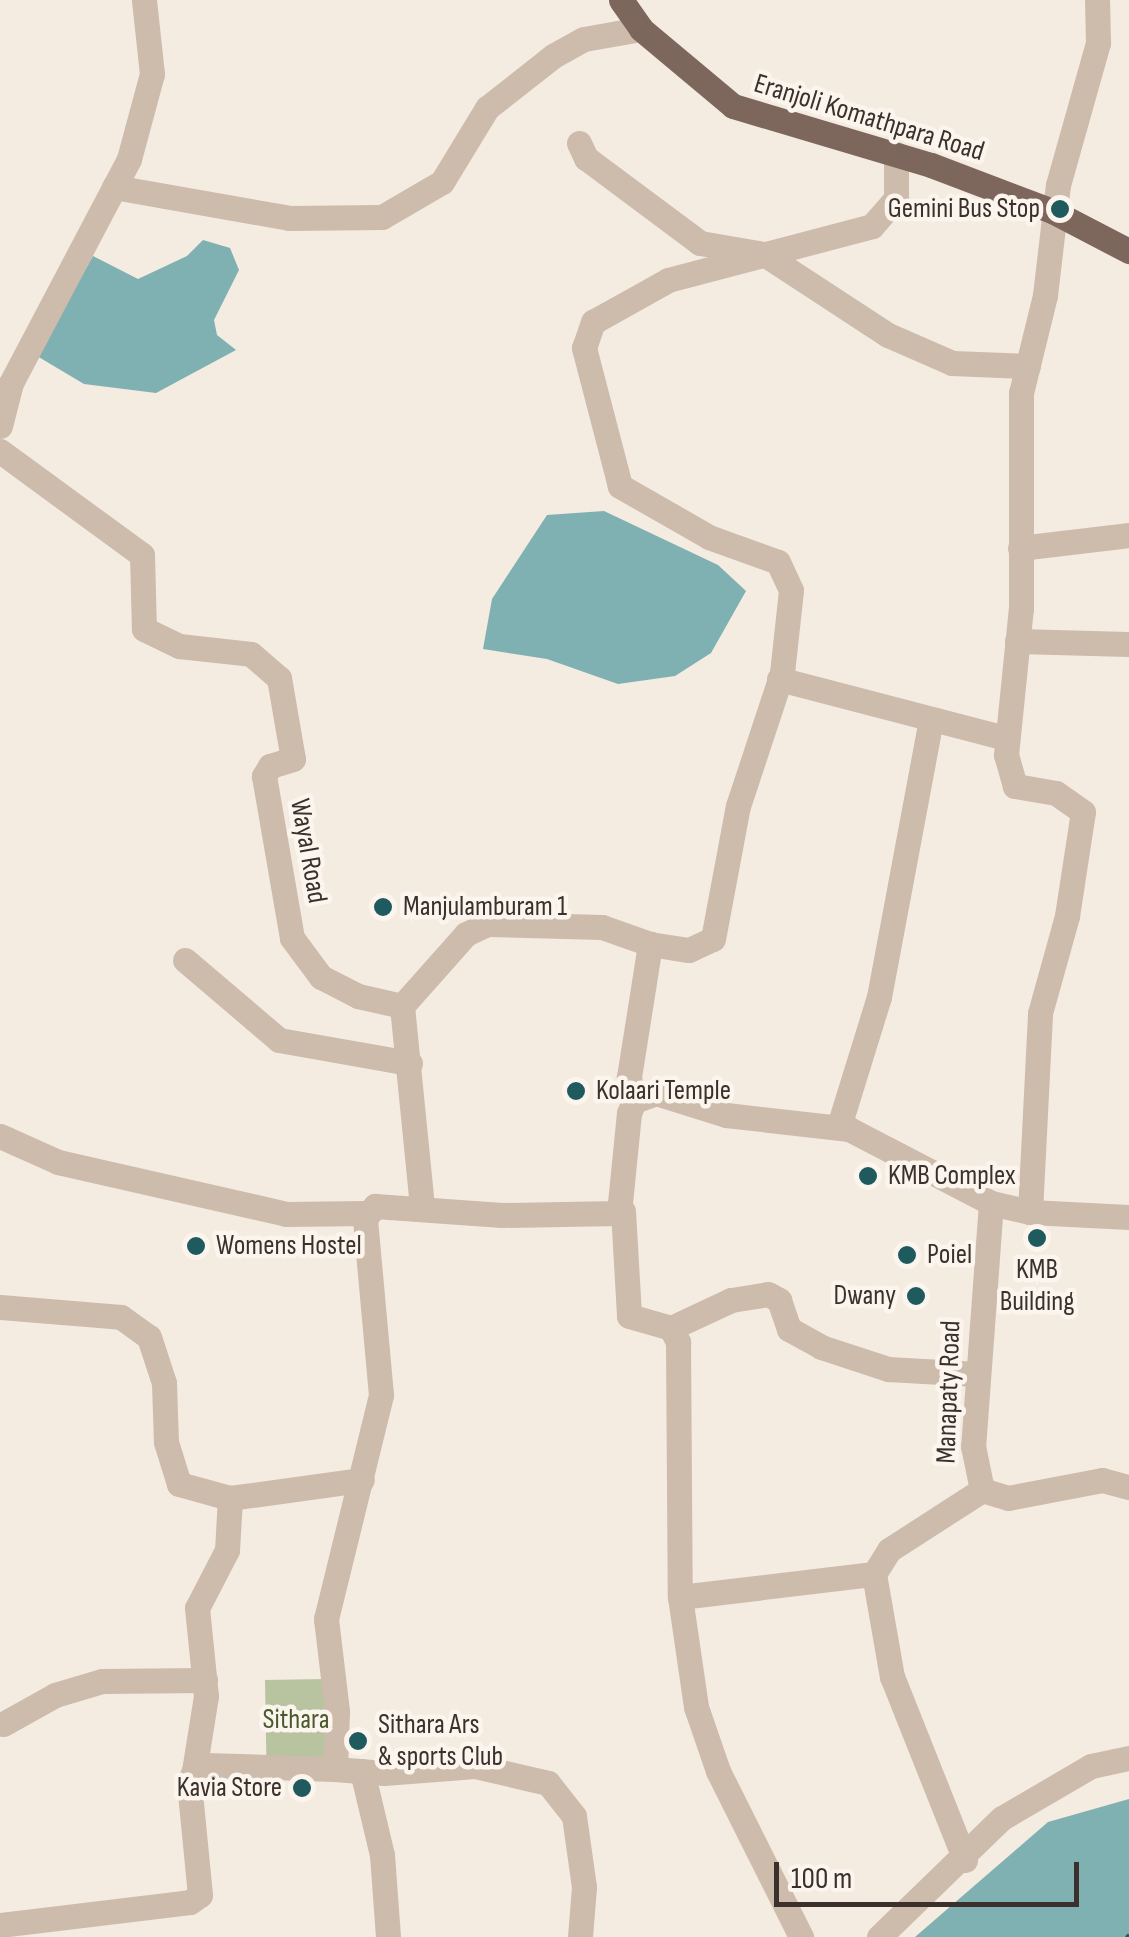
<!DOCTYPE html>
<html>
<head>
<meta charset="utf-8">
<style>
  body { margin:0 }
  #map { position:relative; width:1129px; height:1937px; overflow:hidden; background:#f4ebe1; font-family:"Sofia Sans Condensed",sans-serif }
  div>[style] { position:absolute }
  .green>* { inset:0; background:#b8c4a0; transform-origin:0 0 }
  .water>* { inset:0; background:#7fb0b2 }
  .ferry>* { height:2.5px; margin-top:-1.25px; transform-origin:0; background:repeating-linear-gradient(90deg,#1f5a5e 0 12px,transparent 0 22px) }
  .minor>* { height:25px; margin:-12.5px; padding:0 12.5px; transform-origin:12.5px; border-radius:12.5px; background:#cdbbac }
  .major>* { height:25px; margin:-12.5px; padding:0 12.5px; transform-origin:12.5px; border-radius:12.5px; background:#7d675c }
  .dots>* { width:28px; height:28px; translate:-50% -50%; box-sizing:border-box; border:5px solid #fbf5ee; border-radius:50% }
  span { translate:-50% -50%; white-space:nowrap; text-align:center; line-height:1.15; -webkit-text-stroke:9px #fbf5ee; paint-order:stroke }
  .street-label { font-size:28px; color:#3b302b }
  .poi-label { font-size:28px; color:#3b302b }
  .right { translate:-100% -50%; text-align:right }
  .left { translate:0 -50%; text-align:left }
  .park-label { font-size:28px; color:#4a5a2e }
  .scale { position:absolute; left:774px; top:1862px; width:305px; height:45px; box-sizing:border-box; border:5px solid #3b302b; border-top:0; padding-left:12px; font-size:30px; line-height:35px; white-space:nowrap; color:#3b302b; -webkit-text-stroke:8px #fbf5ee; paint-order:stroke }
</style>
</head>
<body>
<div id="map">
  <div class="green">
    <div style="left:326px;top:1679px;width:82px;height:61px;rotate:89deg"></div>
  </div>
  <div class="water">
    <div style="clip-path:polygon(203px 240px,230px 248px,239px 270px,214px 320px,217px 335px,236px 350px,156px 393px,84px 384px,37px 356px,93px 256px,138px 279px,187px 256px)"></div>
    <div style="clip-path:polygon(604px 511px,718px 565px,746px 591px,711px 653px,675px 676px,618px 684px,547px 659px,483px 649px,492px 599px,547px 515px)"></div>
    <div style="clip-path:polygon(1129px 1799px,1129px 1937px,915px 1937px,1048px 1822px)"></div>
  </div>
  <div class="ferry">
    <div style="left:1126px;top:1937px;width:4px;rotate:-45deg"></div>
  </div>
  <div class="minor">
    <div style="left:579px;top:143px;width:17px;rotate:65deg"></div>
    <div style="left:586px;top:158px;width:142px;rotate:36.7deg"></div>
    <div style="left:700px;top:243px;width:65px;rotate:9.8deg"></div>
    <div style="left:764px;top:254px;width:148px;rotate:33.2deg"></div>
    <div style="left:888px;top:335px;width:70px;rotate:23.6deg"></div>
    <div style="left:952px;top:363px;width:76px;rotate:2.3deg"></div>
    <div style="left:114px;top:187px;width:178px;rotate:10deg"></div>
    <div style="left:289px;top:218px;width:93px;rotate:-0.6deg"></div>
    <div style="left:382px;top:217px;width:69px;rotate:-30.3deg"></div>
    <div style="left:442px;top:182px;width:87px;rotate:-58.7deg"></div>
    <div style="left:487px;top:108px;width:84px;rotate:-38.2deg"></div>
    <div style="left:553px;top:56px;width:35px;rotate:-29deg"></div>
    <div style="left:584px;top:39px;width:58px;rotate:-10deg"></div>
    <div style="left:0;top:426px;width:44px;rotate:-75.7deg"></div>
    <div style="left:11px;top:383px;width:253px;rotate:-62.2deg"></div>
    <div style="left:129px;top:159px;width:88px;rotate:-74.9deg"></div>
    <div style="left:152px;top:74px;width:74px;rotate:-96.2deg"></div>
    <div style="left:0;top:451px;width:176px;rotate:36.2deg"></div>
    <div style="left:142px;top:555px;width:74px;rotate:88.5deg"></div>
    <div style="left:144px;top:629px;width:39px;rotate:26deg"></div>
    <div style="left:179px;top:646px;width:72px;rotate:6.3deg"></div>
    <div style="left:251px;top:654px;width:37px;rotate:41deg"></div>
    <div style="left:279px;top:678px;width:82px;rotate:80.2deg"></div>
    <div style="left:293px;top:759px;width:24px;rotate:163deg"></div>
    <div style="left:270px;top:766px;width:12px;rotate:121deg"></div>
    <div style="left:264px;top:776px;width:164px;rotate:80.2deg"></div>
    <div style="left:292px;top:938px;width:49px;rotate:53.4deg"></div>
    <div style="left:321px;top:977px;width:42px;rotate:27.2deg"></div>
    <div style="left:358px;top:996px;width:45px;rotate:12.8deg"></div>
    <div style="left:402px;top:1006px;width:203px;rotate:84.3deg"></div>
    <div style="left:1020px;top:548px;width:110px;rotate:-6.8deg"></div>
    <div style="left:1017px;top:641px;width:112px;rotate:1.5deg"></div>
    <div style="left:779px;top:679px;width:235px;rotate:14.6deg"></div>
    <div style="left:185px;top:960px;width:123px;rotate:40.4deg"></div>
    <div style="left:279px;top:1040px;width:133px;rotate:10deg"></div>
    <div style="left:402px;top:1006px;width:96px;rotate:-48.4deg"></div>
    <div style="left:466px;top:934px;width:23px;rotate:-25deg"></div>
    <div style="left:487px;top:924px;width:115px;rotate:1.5deg"></div>
    <div style="left:602px;top:927px;width:51px;rotate:19.5deg"></div>
    <div style="left:634px;top:1101px;width:25px;rotate:-102deg"></div>
    <div style="left:629px;top:1077px;width:135px;rotate:-81deg"></div>
    <div style="left:650px;top:944px;width:39px;rotate:9deg"></div>
    <div style="left:689px;top:950px;width:26px;rotate:-25deg"></div>
    <div style="left:713px;top:939px;width:135px;rotate:-79.4deg"></div>
    <div style="left:738px;top:806px;width:140px;rotate:-71.7deg"></div>
    <div style="left:782px;top:673px;width:83px;rotate:-83.8deg"></div>
    <div style="left:791px;top:590px;width:31px;rotate:-115deg"></div>
    <div style="left:778px;top:562px;width:73px;rotate:-160.1deg"></div>
    <div style="left:709px;top:537px;width:103px;rotate:-150.2deg"></div>
    <div style="left:620px;top:486px;width:143px;rotate:-104.6deg"></div>
    <div style="left:584px;top:348px;width:28px;rotate:-71deg"></div>
    <div style="left:593px;top:322px;width:86px;rotate:-29.2deg"></div>
    <div style="left:668px;top:280px;width:211px;rotate:-14.8deg"></div>
    <div style="left:872px;top:226px;width:37px;rotate:-49deg"></div>
    <div style="left:896px;top:198px;width:44px;rotate:-90deg"></div>
    <div style="left:839px;top:1126px;width:135px;rotate:-72.8deg"></div>
    <div style="left:879px;top:997px;width:282px;rotate:-79.4deg"></div>
    <div style="left:0;top:1136px;width:64px;rotate:24.1deg"></div>
    <div style="left:58px;top:1162px;width:234px;rotate:12.8deg"></div>
    <div style="left:286px;top:1214px;width:81px;rotate:-0.7deg"></div>
    <div style="left:991px;top:1203px;width:244px;rotate:94.2deg"></div>
    <div style="left:973px;top:1446px;width:45px;rotate:78.4deg"></div>
    <div style="left:982px;top:1490px;width:27px;rotate:17deg"></div>
    <div style="left:1008px;top:1498px;width:96px;rotate:-10.8deg"></div>
    <div style="left:1102px;top:1480px;width:28px;rotate:15deg"></div>
    <div style="left:623px;top:1211px;width:105px;rotate:86.7deg"></div>
    <div style="left:629px;top:1316px;width:44px;rotate:15.9deg"></div>
    <div style="left:671px;top:1328px;width:16px;rotate:63deg"></div>
    <div style="left:678px;top:1342px;width:255px;rotate:89.6deg"></div>
    <div style="left:680px;top:1597px;width:111px;rotate:81.7deg"></div>
    <div style="left:696px;top:1707px;width:68px;rotate:71deg"></div>
    <div style="left:718px;top:1771px;width:186px;rotate:63.4deg"></div>
    <div style="left:1030px;top:1212px;width:199px;rotate:-87.1deg"></div>
    <div style="left:1040px;top:1013px;width:101px;rotate:-74.4deg"></div>
    <div style="left:1067px;top:916px;width:105px;rotate:-81.3deg"></div>
    <div style="left:1083px;top:812px;width:33px;rotate:-145deg"></div>
    <div style="left:1056px;top:793px;width:42px;rotate:-170.3deg"></div>
    <div style="left:1015px;top:786px;width:32px;rotate:-106deg"></div>
    <div style="left:1006px;top:755px;width:148px;rotate:-84.2deg"></div>
    <div style="left:1021px;top:608px;width:215px;rotate:-90deg"></div>
    <div style="left:1021px;top:393px;width:101px;rotate:-76.2deg"></div>
    <div style="left:1045px;top:295px;width:111px;rotate:-83.3deg"></div>
    <div style="left:1058px;top:185px;width:148px;rotate:-74.3deg"></div>
    <div style="left:1098px;top:43px;width:43px;rotate:-91.3deg"></div>
    <div style="left:0;top:1307px;width:121px;rotate:4.7deg"></div>
    <div style="left:121px;top:1317px;width:34px;rotate:36deg"></div>
    <div style="left:149px;top:1337px;width:48px;rotate:71.9deg"></div>
    <div style="left:164px;top:1383px;width:59px;rotate:88.1deg"></div>
    <div style="left:166px;top:1442px;width:44px;rotate:72.8deg"></div>
    <div style="left:179px;top:1484px;width:53px;rotate:15.4deg"></div>
    <div style="left:230px;top:1498px;width:52px;rotate:93.3deg"></div>
    <div style="left:227px;top:1550px;width:65px;rotate:117.3deg"></div>
    <div style="left:197px;top:1608px;width:88px;rotate:84.2deg"></div>
    <div style="left:206px;top:1696px;width:76px;rotate:99.1deg"></div>
    <div style="left:671px;top:1328px;width:66px;rotate:-25deg"></div>
    <div style="left:731px;top:1300px;width:37px;rotate:-9deg"></div>
    <div style="left:768px;top:1294px;width:13px;rotate:29deg"></div>
    <div style="left:779px;top:1300px;width:31px;rotate:71deg"></div>
    <div style="left:789px;top:1329px;width:37px;rotate:29deg"></div>
    <div style="left:821px;top:1347px;width:71px;rotate:18.2deg"></div>
    <div style="left:888px;top:1369px;width:89px;rotate:3.2deg"></div>
    <div style="left:230px;top:1498px;width:133px;rotate:-7.8deg"></div>
    <div style="left:680px;top:1597px;width:195px;rotate:-6.8deg"></div>
    <div style="left:3px;top:1724px;width:60px;rotate:-29.1deg"></div>
    <div style="left:55px;top:1695px;width:49px;rotate:-16.6deg"></div>
    <div style="left:102px;top:1681px;width:103px;rotate:-0.6deg"></div>
    <div style="left:335px;top:1769px;width:49px;rotate:4.7deg"></div>
    <div style="left:384px;top:1773px;width:91px;rotate:-4.4deg"></div>
    <div style="left:475px;top:1766px;width:75px;rotate:13.1deg"></div>
    <div style="left:548px;top:1783px;width:42px;rotate:51.8deg"></div>
    <div style="left:574px;top:1816px;width:72px;rotate:82deg"></div>
    <div style="left:584px;top:1887px;width:50px;rotate:94.6deg"></div>
    <div style="left:362px;top:1771px;width:86px;rotate:76.6deg"></div>
    <div style="left:382px;top:1855px;width:82px;rotate:85.8deg"></div>
    <div style="left:965px;top:1860px;width:197px;rotate:-111.7deg"></div>
    <div style="left:892px;top:1677px;width:105px;rotate:-99.9deg"></div>
    <div style="left:874px;top:1574px;width:28px;rotate:-58deg"></div>
    <div style="left:889px;top:1550px;width:111px;rotate:-32.8deg"></div>
    <div style="left:0;top:1925px;width:191px;rotate:-6.9deg"></div>
    <div style="left:190px;top:1902px;width:12px;rotate:-35deg"></div>
    <div style="left:200px;top:1895px;width:114px;rotate:-95.6deg"></div>
    <div style="left:189px;top:1782px;width:12px;rotate:-66deg"></div>
    <div style="left:194px;top:1771px;width:13px;rotate:-29deg"></div>
    <div style="left:205px;top:1765px;width:130px;rotate:1.8deg"></div>
    <div style="left:335px;top:1769px;width:58px;rotate:-88deg"></div>
    <div style="left:337px;top:1711px;width:93px;rotate:-96.8deg"></div>
    <div style="left:326px;top:1619px;width:231px;rotate:-76.2deg"></div>
    <div style="left:381px;top:1395px;width:178px;rotate:-95.2deg"></div>
    <div style="left:365px;top:1218px;width:16px;rotate:-50deg"></div>
    <div style="left:375px;top:1206px;width:127px;rotate:4.1deg"></div>
    <div style="left:502px;top:1215px;width:117px;rotate:-1deg"></div>
    <div style="left:619px;top:1213px;width:100px;rotate:-84.3deg"></div>
    <div style="left:629px;top:1113px;width:13px;rotate:-67deg"></div>
    <div style="left:634px;top:1101px;width:23px;rotate:-20deg"></div>
    <div style="left:656px;top:1093px;width:73px;rotate:17.4deg"></div>
    <div style="left:726px;top:1115px;width:124px;rotate:6.5deg"></div>
    <div style="left:849px;top:1129px;width:160px;rotate:27.5deg"></div>
    <div style="left:991px;top:1203px;width:40px;rotate:13deg"></div>
    <div style="left:1030px;top:1212px;width:99px;rotate:2.9deg"></div>
    <div style="left:879px;top:1937px;width:171px;rotate:-44.1deg"></div>
    <div style="left:1002px;top:1818px;width:103px;rotate:-30.3deg"></div>
    <div style="left:1091px;top:1766px;width:39px;rotate:-12deg"></div>
  </div>
  <div class="major">
    <div style="left:621px;top:0;width:35px;rotate:55deg"></div>
    <div style="left:641px;top:29px;width:120px;rotate:39.9deg"></div>
    <div style="left:733px;top:106px;width:207px;rotate:16.6deg"></div>
    <div style="left:931px;top:165px;width:129px;rotate:20.8deg"></div>
    <div style="left:1052px;top:211px;width:87px;rotate:27.5deg"></div>
  </div>
  <div class="dots">
    <div style="left:1060px;top:209px;background:#1f5a5e"></div>
    <div style="left:383px;top:907px;background:#1f5a5e"></div>
    <div style="left:576px;top:1091px;background:#1f5a5e"></div>
    <div style="left:868px;top:1176px;background:#1f5a5e"></div>
    <div style="left:1037px;top:1238px;background:#1f5a5e"></div>
    <div style="left:196px;top:1246px;background:#1f5a5e"></div>
    <div style="left:907px;top:1255px;background:#1f5a5e"></div>
    <div style="left:916px;top:1296px;background:#1f5a5e"></div>
    <div style="left:358px;top:1741px;background:#1f5a5e"></div>
    <div style="left:302px;top:1788px;background:#1f5a5e"></div>
  </div>
  <div class="street-label">
    <span style="left:869px;top:118px;rotate:17deg">Eranjoli Komathpara Road</span>
    <span style="left:308px;top:851px;rotate:80deg">Wayal Road</span>
    <span style="left:949px;top:1392px;rotate:-88deg">Manapaty Road</span>
  </div>
  <div class="poi-label">
    <span class="right" style="left:1040px;top:209px">Gemini Bus Stop</span>
    <span class="left" style="left:403px;top:907px">Manjulamburam 1</span>
    <span class="left" style="left:596px;top:1091px">Kolaari Temple</span>
    <span class="left" style="left:888px;top:1176px">KMB Complex</span>
    <span class="left" style="left:216px;top:1246px">Womens Hostel</span>
    <span class="left" style="left:927px;top:1255px">Poiel</span>
    <span style="left:1037px;top:1286px">KMB<br>Building</span>
    <span class="right" style="left:896px;top:1296px">Dwany</span>
    <span class="left" style="left:378px;top:1741px">Sithara Ars<br>&amp; sports Club</span>
    <span class="right" style="left:282px;top:1788px">Kavia Store</span>
  </div>
  <div class="park-label">
    <span style="left:296px;top:1720px">Sithara</span>
  </div>
  <div class="scale">100 m</div>
</div>
</body>
</html>
